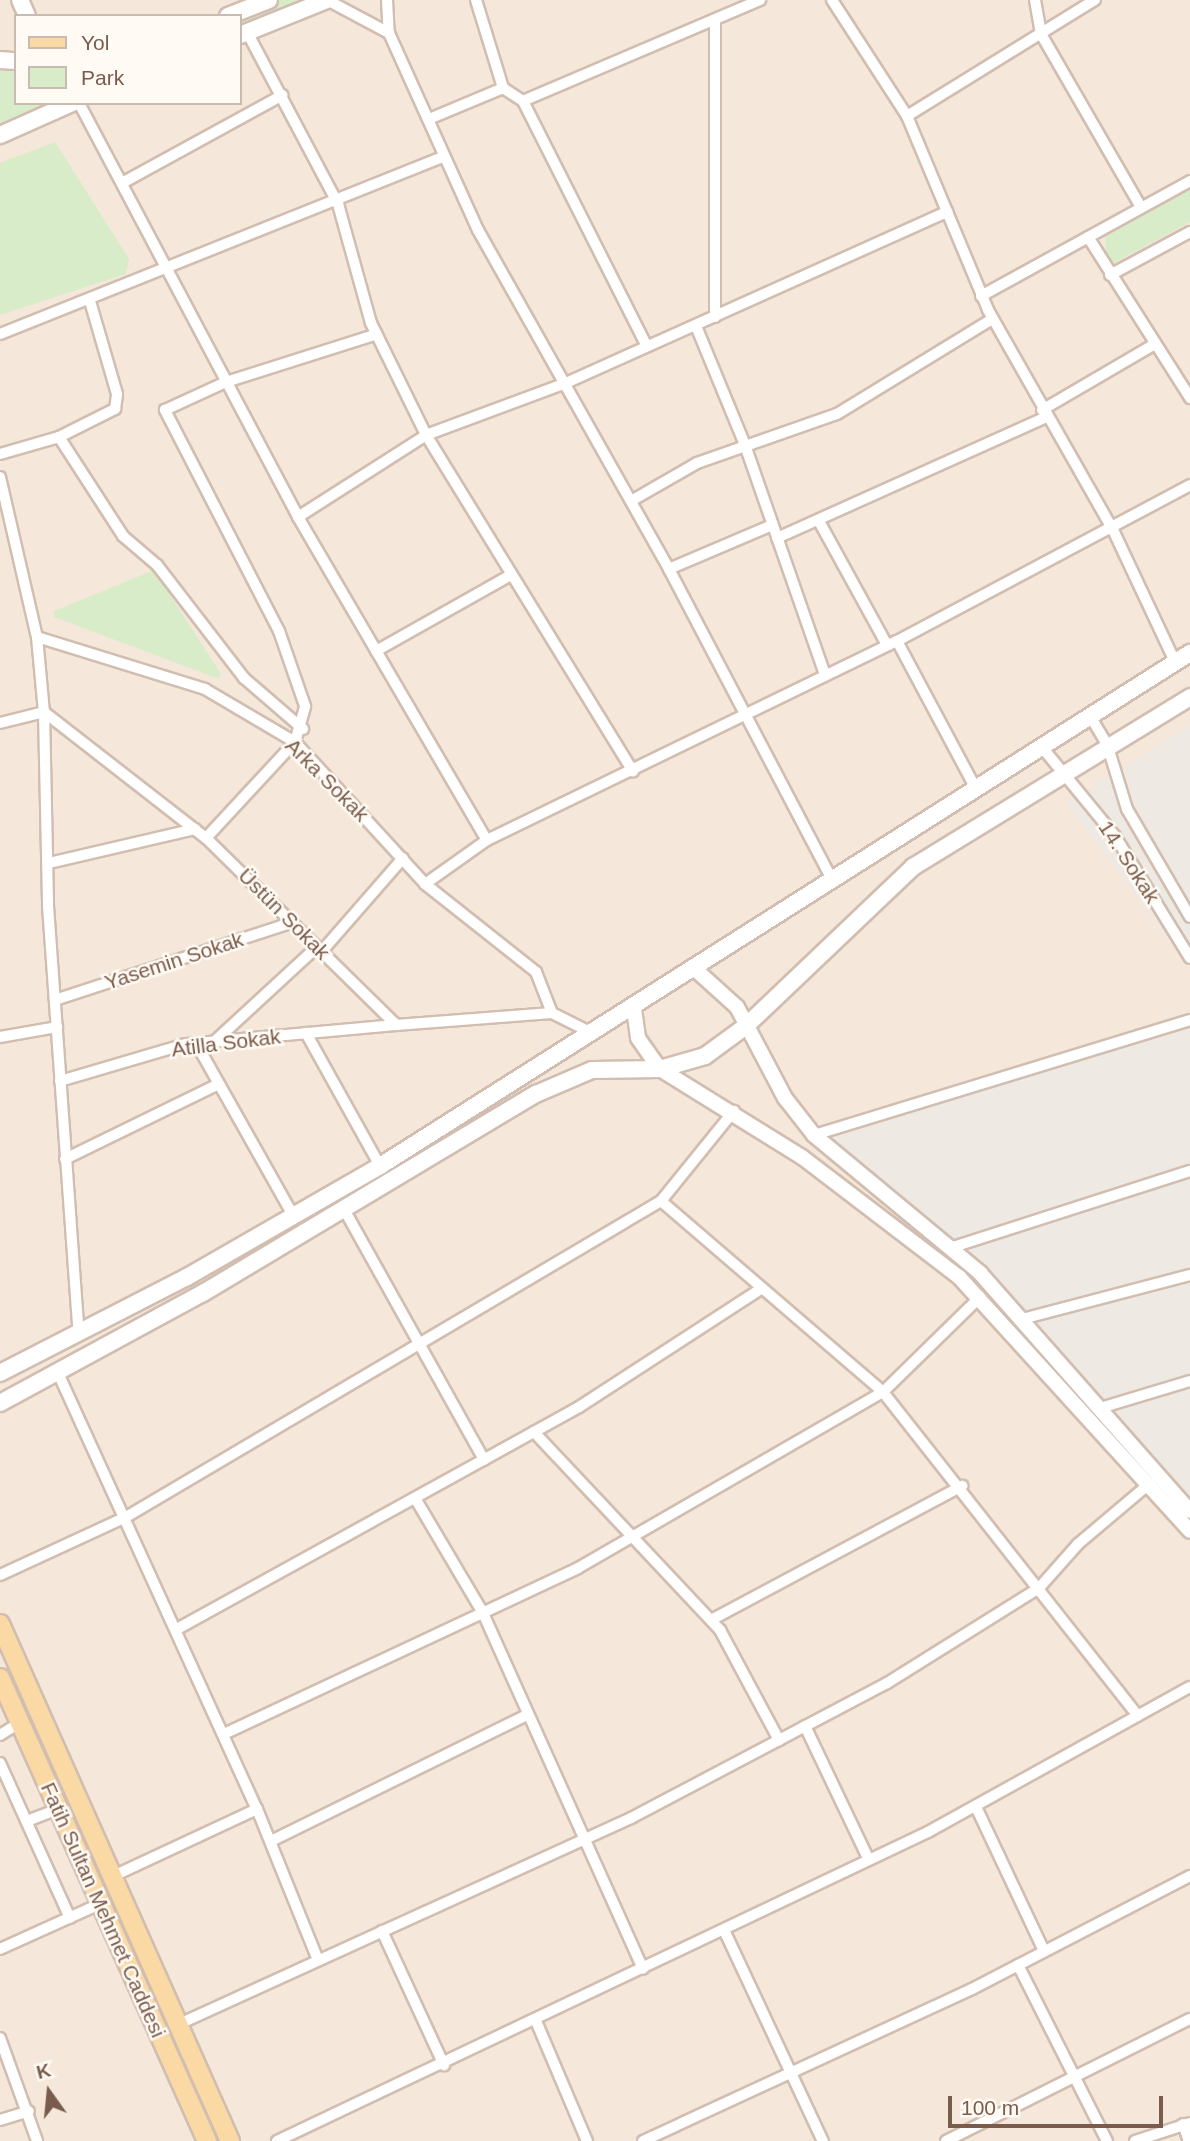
<!DOCTYPE html>
<html>
<head>
<meta charset="utf-8">
<style>
  body { margin:0 }
  #map { position:relative; width:1190px; height:2141px; overflow:hidden; background:#fdf6ec; font-family:Arial,sans-serif }
  div>[style] { position:absolute }
  .residential>* { inset:0; background:#f5e8da }
  .industrial>* { inset:0; background:#efe9e4 }
  .green>* { inset:0; background:#d8ecc9 }
  .roads { filter:drop-shadow(2px 0 #d1beb0) drop-shadow(-2px 0 #d1beb0) drop-shadow(0 2px #d1beb0) drop-shadow(0 -2px #d1beb0) }
  .minor>* { height:10px; margin:-5px; padding:0 5px; transform-origin:5px; border-radius:5px; background:#fff }
  .tertiary>* { height:14px; margin:-7px; padding:0 7px; transform-origin:7px; border-radius:7px; background:#fff }
  .secondary>* { height:16px; margin:-8px; padding:0 8px; transform-origin:8px; border-radius:8px; background:#fff }
  .primary>* { height:18px; margin:-9px; padding:0 9px; transform-origin:9px; border-radius:9px; background:#fbd9a5 }
  span { translate:-50% -50%; white-space:nowrap; text-align:center; line-height:1.15; -webkit-text-stroke:5px #fffaf3; paint-order:stroke }
  .street-label { font-size:21px; color:#7a5c4d }
  .legend { position:absolute; left:14px; top:14px; width:228px; height:91px; box-sizing:border-box; background:#fffaf3; border:2px solid #cabbb1; margin:0; padding:9px 12px; list-style:none; font-size:21px; color:#7a5c4d }
  .legend li { display:flex; align-items:center; gap:14px; height:35px }
  .legend b { width:35px; border:2px solid #cabbb1 }
  .north { position:absolute; left:14px; top:2057px; width:70px; height:70px; -webkit-text-stroke:5px #fffaf3; paint-order:stroke; rotate:345deg; font-size:19px; font-weight:700; line-height:28px; text-align:center; color:#7a5c4d }
  .north::after { content:''; display:block; margin:auto; width:24px; height:32px; background:#7a5c4d; clip-path:polygon(50% 0,100% 100%,50% 72%,0 100%) }
  .scale { position:absolute; left:948px; top:2096px; width:215px; height:32px; box-sizing:border-box; border:4px solid #7a5c4d; border-top:0; padding-left:9px; font-size:21px; line-height:24px; white-space:nowrap; color:#7a5c4d; -webkit-text-stroke:5px #fffaf3; paint-order:stroke }
</style>
</head>
<body>
<div id="map">
  <div class="residential">
    <div style="clip-path:polygon(evenodd,0 0,1190px 0,1190px 2141px,0 2141px,0 0,16px 16px,240px 16px,240px 103px,16px 103px,16px 16px)"></div>
  </div>
  <div class="industrial">
    <div style="clip-path:polygon(1190px 726px,1190px 969px,1066px 802px)"></div>
    <div style="clip-path:polygon(1190px 1025px,1190px 1523px,958px 1259px,814px 1138px)"></div>
  </div>
  <div class="green">
    <div style="clip-path:polygon(280px 0,309px 0,240px 29px,239px 16px)"></div>
    <div style="clip-path:polygon(0 64px,16px 66px,16px 103px,55px 103px,0 124px)"></div>
    <div style="clip-path:polygon(55px 142px,129px 259px,126px 274px,0 315px,0 163px)"></div>
    <div style="clip-path:polygon(1190px 190px,1190px 222px,1112px 264px,1107px 260px,1105px 237px)"></div>
    <div style="clip-path:polygon(154px 570px,221px 674px,219px 679px,54px 617px,54px 611px)"></div>
  </div>
  <div class="roads">
    <div class="minor">
      <div style="left:327px;top:0;width:70px;rotate:28deg"></div>
      <div style="left:389px;top:33px;width:216px;rotate:65.7deg"></div>
      <div style="left:478px;top:230px;width:389px;rotate:60.6deg"></div>
      <div style="left:669px;top:569px;width:353px;rotate:62.3deg"></div>
      <div style="left:387px;top:0;width:33px;rotate:87deg"></div>
      <div style="left:476px;top:0;width:92px;rotate:72.9deg"></div>
      <div style="left:832px;top:0;width:138px;rotate:57.1deg"></div>
      <div style="left:907px;top:116px;width:210px;rotate:67.3deg"></div>
      <div style="left:988px;top:310px;width:253px;rotate:60.4deg"></div>
      <div style="left:1113px;top:530px;width:146px;rotate:64.8deg"></div>
      <div style="left:1035px;top:0;width:35px;rotate:80deg"></div>
      <div style="left:1041px;top:34px;width:200px;rotate:60deg"></div>
      <div style="left:247px;top:32px;width:195px;rotate:62.1deg"></div>
      <div style="left:338px;top:204px;width:123px;rotate:74.5deg"></div>
      <div style="left:371px;top:323px;width:125px;rotate:63.8deg"></div>
      <div style="left:426px;top:435px;width:395px;rotate:58.4deg"></div>
      <div style="left:523px;top:101px;width:273px;rotate:63.2deg"></div>
      <div style="left:79px;top:103px;width:468px;rotate:62.1deg"></div>
      <div style="left:298px;top:517px;width:374px;rotate:59.7deg"></div>
      <div style="left:907px;top:116px;width:221px;rotate:-31.7deg"></div>
      <div style="left:429px;top:119px;width:80px;rotate:-22.7deg"></div>
      <div style="left:503px;top:88px;width:24px;rotate:33deg"></div>
      <div style="left:523px;top:101px;width:258px;rotate:-23.1deg"></div>
      <div style="left:122px;top:183px;width:183px;rotate:-28.7deg"></div>
      <div style="left:1088px;top:237px;width:191px;rotate:57.6deg"></div>
      <div style="left:1110px;top:275px;width:91px;rotate:-28.3deg"></div>
      <div style="left:981px;top:296px;width:239px;rotate:-28.8deg"></div>
      <div style="left:715px;top:317px;width:295px;rotate:-90deg"></div>
      <div style="left:696px;top:326px;width:129px;rotate:67.6deg"></div>
      <div style="left:745px;top:445px;width:244px;rotate:70.8deg"></div>
      <div style="left:0;top:334px;width:478px;rotate:-21.8deg"></div>
      <div style="left:1042px;top:410px;width:131px;rotate:-30.3deg"></div>
      <div style="left:59px;top:437px;width:118px;rotate:57.1deg"></div>
      <div style="left:123px;top:536px;width:45px;rotate:40.5deg"></div>
      <div style="left:157px;top:565px;width:143px;rotate:52.4deg"></div>
      <div style="left:244px;top:678px;width:78px;rotate:40.8deg"></div>
      <div style="left:0;top:454px;width:61px;rotate:-16.1deg"></div>
      <div style="left:59px;top:437px;width:63px;rotate:-26.6deg"></div>
      <div style="left:115px;top:409px;width:15px;rotate:-82deg"></div>
      <div style="left:117px;top:394px;width:97px;rotate:-106.2deg"></div>
      <div style="left:0;top:477px;width:164px;rotate:77deg"></div>
      <div style="left:37px;top:637px;width:75px;rotate:84.7deg"></div>
      <div style="left:44px;top:712px;width:194px;rotate:88.8deg"></div>
      <div style="left:48px;top:906px;width:429px;rotate:85.9deg"></div>
      <div style="left:631px;top:501px;width:76px;rotate:-29.9deg"></div>
      <div style="left:697px;top:463px;width:148px;rotate:-19.3deg"></div>
      <div style="left:837px;top:414px;width:182px;rotate:-31.5deg"></div>
      <div style="left:298px;top:517px;width:152px;rotate:-32.6deg"></div>
      <div style="left:426px;top:435px;width:149px;rotate:-20.4deg"></div>
      <div style="left:566px;top:383px;width:418px;rotate:-24.2deg"></div>
      <div style="left:820px;top:523px;width:139px;rotate:61.2deg"></div>
      <div style="left:777px;top:538px;width:295px;rotate:-24.2deg"></div>
      <div style="left:669px;top:569px;width:112px;rotate:-23.1deg"></div>
      <div style="left:37px;top:637px;width:176px;rotate:17.2deg"></div>
      <div style="left:205px;top:689px;width:104px;rotate:30.5deg"></div>
      <div style="left:295px;top:742px;width:193px;rotate:47.5deg"></div>
      <div style="left:425px;top:884px;width:142px;rotate:38.4deg"></div>
      <div style="left:536px;top:972px;width:44px;rotate:68.7deg"></div>
      <div style="left:897px;top:641px;width:166px;rotate:61.9deg"></div>
      <div style="left:376px;top:651px;width:155px;rotate:-29.4deg"></div>
      <div style="left:1090px;top:716px;width:33px;rotate:59deg"></div>
      <div style="left:1107px;top:744px;width:68px;rotate:72.9deg"></div>
      <div style="left:1127px;top:809px;width:125px;rotate:59.7deg"></div>
      <div style="left:0;top:723px;width:45px;rotate:-14deg"></div>
      <div style="left:44px;top:712px;width:205px;rotate:37.9deg"></div>
      <div style="left:206px;top:838px;width:267px;rotate:44.5deg"></div>
      <div style="left:396px;top:1025px;width:156px;rotate:-4.4deg"></div>
      <div style="left:552px;top:1013px;width:45px;rotate:26.6deg"></div>
      <div style="left:1041px;top:746px;width:117px;rotate:50.6deg"></div>
      <div style="left:1115px;top:836px;width:143px;rotate:58.4deg"></div>
      <div style="left:206px;top:838px;width:131px;rotate:-47.2deg"></div>
      <div style="left:295px;top:742px;width:37px;rotate:-74deg"></div>
      <div style="left:305px;top:706px;width:79px;rotate:-109.1deg"></div>
      <div style="left:279px;top:631px;width:249px;rotate:-117.3deg"></div>
      <div style="left:165px;top:410px;width:67px;rotate:-24.7deg"></div>
      <div style="left:226px;top:382px;width:158px;rotate:-17.6deg"></div>
      <div style="left:49px;top:863px;width:150px;rotate:-13.1deg"></div>
      <div style="left:425px;top:884px;width:76px;rotate:-35.4deg"></div>
      <div style="left:487px;top:840px;width:456px;rotate:-25.9deg"></div>
      <div style="left:897px;top:641px;width:332px;rotate:-28deg"></div>
      <div style="left:322px;top:951px;width:123px;rotate:-48.9deg"></div>
      <div style="left:55px;top:1000px;width:250px;rotate:-18.1deg"></div>
      <div style="left:306px;top:1033px;width:152px;rotate:60.9deg"></div>
      <div style="left:0;top:1037px;width:58px;rotate:-10deg"></div>
      <div style="left:215px;top:1041px;width:139px;rotate:-42.7deg"></div>
      <div style="left:196px;top:1043px;width:200px;rotate:60.6deg"></div>
      <div style="left:60px;top:1081px;width:131px;rotate:-16.4deg"></div>
      <div style="left:186px;top:1044px;width:211px;rotate:-5.2deg"></div>
      <div style="left:814px;top:1135px;width:393px;rotate:-17deg"></div>
      <div style="left:65px;top:1159px;width:171px;rotate:-26deg"></div>
      <div style="left:661px;top:1201px;width:293px;rotate:40.7deg"></div>
      <div style="left:883px;top:1392px;width:412px;rotate:51.8deg"></div>
      <div style="left:345px;top:1211px;width:285px;rotate:60.8deg"></div>
      <div style="left:953px;top:1247px;width:249px;rotate:-17.8deg"></div>
      <div style="left:1022px;top:1319px;width:174px;rotate:-14.7deg"></div>
      <div style="left:58px;top:1373px;width:479px;rotate:65.5deg"></div>
      <div style="left:257px;top:1809px;width:161px;rotate:155deg"></div>
      <div style="left:1100px;top:1408px;width:94px;rotate:-16.7deg"></div>
      <div style="left:534px;top:1432px;width:272px;rotate:46.8deg"></div>
      <div style="left:720px;top:1630px;width:125px;rotate:61.8deg"></div>
      <div style="left:415px;top:1498px;width:134px;rotate:59.4deg"></div>
      <div style="left:483px;top:1613px;width:390px;rotate:65.8deg"></div>
      <div style="left:0;top:1575px;width:139px;rotate:-24.7deg"></div>
      <div style="left:126px;top:1517px;width:621px;rotate:-30.57deg"></div>
      <div style="left:661px;top:1201px;width:116px;rotate:-51deg"></div>
      <div style="left:711px;top:1620px;width:285px;rotate:-28.1deg"></div>
      <div style="left:177px;top:1629px;width:459px;rotate:-28.9deg"></div>
      <div style="left:579px;top:1407px;width:218px;rotate:-33deg"></div>
      <div style="left:805px;top:1726px;width:148px;rotate:64.5deg"></div>
      <div style="left:224px;top:1734px;width:391px;rotate:-25.1deg"></div>
      <div style="left:578px;top:1568px;width:352px;rotate:-30deg"></div>
      <div style="left:883px;top:1392px;width:136px;rotate:-44.4deg"></div>
      <div style="left:0;top:1735px;width:22px;rotate:-32deg"></div>
      <div style="left:0;top:1763px;width:170px;rotate:65.7deg"></div>
      <div style="left:976px;top:1807px;width:159px;rotate:64.7deg"></div>
      <div style="left:257px;top:1809px;width:163px;rotate:68deg"></div>
      <div style="left:27px;top:1821px;width:33px;rotate:-21deg"></div>
      <div style="left:271px;top:1841px;width:283px;rotate:-26.2deg"></div>
      <div style="left:724px;top:1930px;width:233px;rotate:64.9deg"></div>
      <div style="left:382px;top:1931px;width:148px;rotate:65.2deg"></div>
      <div style="left:0;top:1949px;width:112px;rotate:-24.3deg"></div>
      <div style="left:1018px;top:1965px;width:197px;rotate:63.2deg"></div>
      <div style="left:536px;top:2021px;width:130px;rotate:67deg"></div>
      <div style="left:177px;top:2025px;width:499px;rotate:-24.5deg"></div>
      <div style="left:631px;top:1818px;width:289px;rotate:-27.8deg"></div>
      <div style="left:887px;top:1683px;width:179px;rotate:-32deg"></div>
      <div style="left:1039px;top:1588px;width:59px;rotate:-48.4deg"></div>
      <div style="left:1078px;top:1544px;width:93px;rotate:-40.2deg"></div>
      <div style="left:0;top:2038px;width:109px;rotate:70.2deg"></div>
      <div style="left:0;top:2120px;width:30px;rotate:-17deg"></div>
      <div style="left:1183px;top:2124px;width:18px;rotate:71deg"></div>
      <div style="left:277px;top:2141px;width:721px;rotate:-25.39deg"></div>
      <div style="left:928px;top:1832px;width:299px;rotate:-29deg"></div>
      <div style="left:643px;top:2141px;width:362px;rotate:-24.8deg"></div>
      <div style="left:972px;top:1989px;width:246px;rotate:-27.4deg"></div>
      <div style="left:946px;top:2141px;width:273px;rotate:-26.6deg"></div>
      <div style="left:1135px;top:2141px;width:58px;rotate:-18.1deg"></div>
    </div>
    <div class="tertiary">
      <div style="left:696px;top:970px;width:55px;rotate:42.1deg"></div>
      <div style="left:737px;top:1007px;width:103px;rotate:62.2deg"></div>
      <div style="left:785px;top:1098px;width:47px;rotate:51.9deg"></div>
      <div style="left:814px;top:1135px;width:216px;rotate:39.7deg"></div>
      <div style="left:980px;top:1273px;width:317px;rotate:48.6deg"></div>
      <div style="left:634px;top:1009px;width:29px;rotate:82deg"></div>
      <div style="left:638px;top:1038px;width:38px;rotate:55deg"></div>
      <div style="left:660px;top:1069px;width:167px;rotate:31.8deg"></div>
      <div style="left:802px;top:1157px;width:198px;rotate:37.4deg"></div>
      <div style="left:959px;top:1277px;width:343px;rotate:47.7deg"></div>
    </div>
    <div class="secondary">
      <div style="left:20px;top:0;width:17px;rotate:66deg"></div>
      <div style="left:228px;top:16px;width:44px;rotate:-21.3deg"></div>
      <div style="left:240px;top:35px;width:94px;rotate:-21.9deg"></div>
      <div style="left:0;top:60px;width:16px;rotate:4deg"></div>
      <div style="left:0;top:135px;width:79px;rotate:-24deg"></div>
      <div style="left:0;top:1373px;width:210px;rotate:-27.2deg"></div>
      <div style="left:187px;top:1277px;width:223px;rotate:-29.9deg"></div>
      <div style="left:380px;top:1166px;width:959px;rotate:-32.35deg"></div>
      <div style="left:0;top:1403px;width:231px;rotate:-28.5deg"></div>
      <div style="left:203px;top:1293px;width:388px;rotate:-30.9deg"></div>
      <div style="left:536px;top:1094px;width:61px;rotate:-23.2deg"></div>
      <div style="left:592px;top:1070px;width:68px;rotate:-0.8deg"></div>
      <div style="left:660px;top:1069px;width:47px;rotate:-16.1deg"></div>
      <div style="left:705px;top:1056px;width:51px;rotate:-36.2deg"></div>
      <div style="left:746px;top:1026px;width:231px;rotate:-43.6deg"></div>
      <div style="left:913px;top:867px;width:325px;rotate:-31.5deg"></div>
    </div>
    <div class="primary">
      <div style="left:0;top:1624px;width:566px;rotate:66.02deg"></div>
      <div style="left:0;top:1678px;width:507px;rotate:65.91deg"></div>
    </div>
  </div>
  <div class="street-label">
    <span style="left:327px;top:780px;rotate:45deg">Arka Sokak</span>
    <span style="left:1129px;top:862px;rotate:57deg">14. Sokak</span>
    <span style="left:284px;top:914px;rotate:45deg">Üstün Sokak</span>
    <span style="left:174px;top:961px;rotate:-18deg">Yasemin Sokak</span>
    <span style="left:226px;top:1043px;rotate:-7deg">Atilla Sokak</span>
    <span style="left:103px;top:1910px;rotate:66deg">Fatih Sultan Mehmet Caddesi</span>
  </div>
  <ul class="legend">
  <li><b style="height:9px;background:#fbd9a5"></b>Yol</li>
  <li><b style="height:19px;background:#d8ecc9"></b>Park</li>
  </ul>
  <div class="north">K</div>
  <div class="scale">100 m</div>
</div>
</body>
</html>
